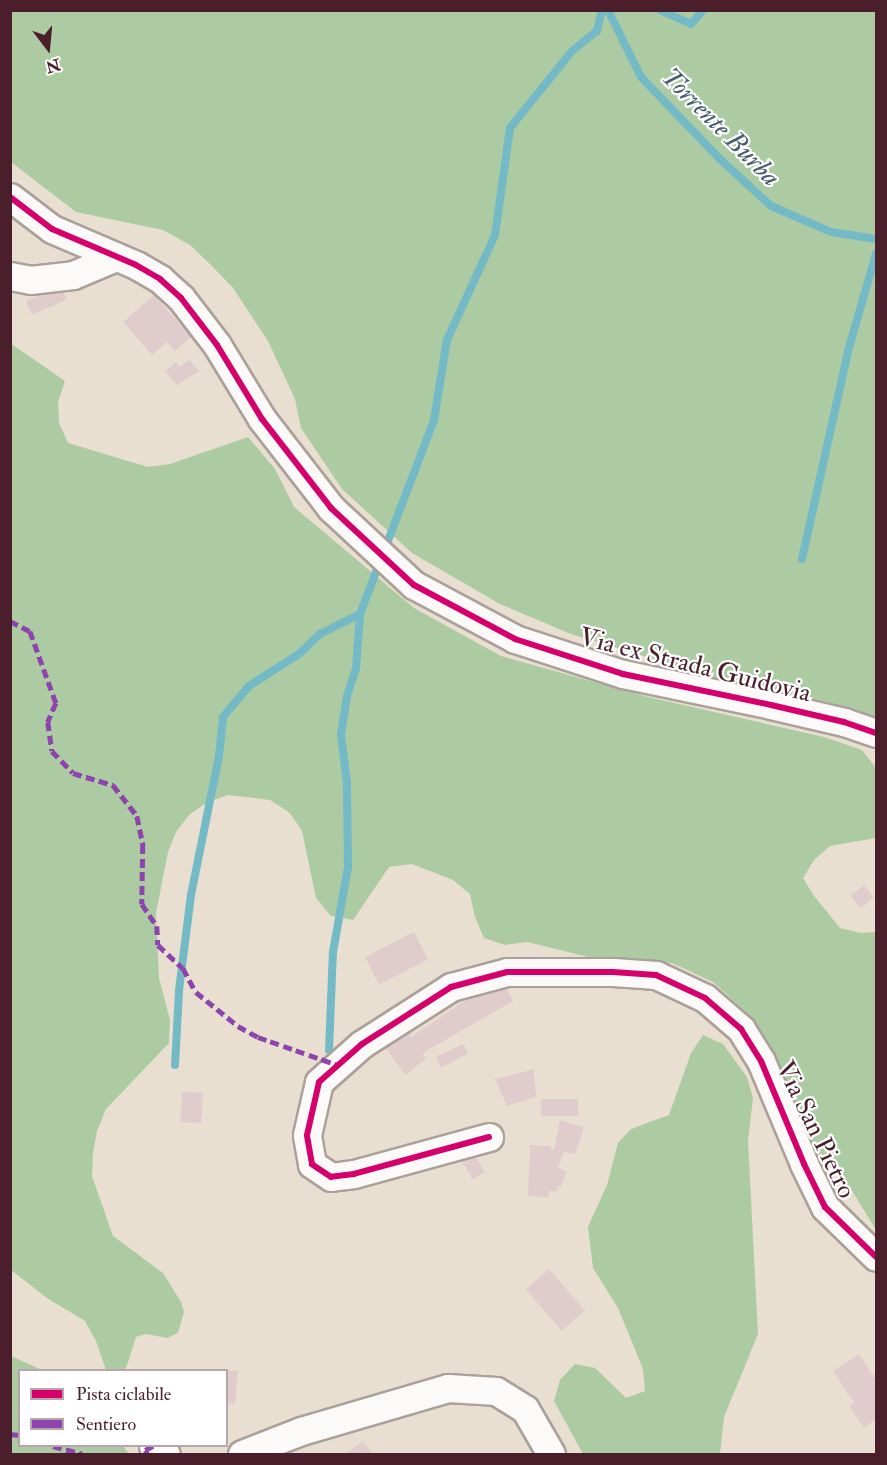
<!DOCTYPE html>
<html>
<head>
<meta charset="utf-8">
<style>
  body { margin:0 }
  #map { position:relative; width:887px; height:1465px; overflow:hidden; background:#e8dfd0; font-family:"IM FELL Double Pica",serif }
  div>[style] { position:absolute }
  .forest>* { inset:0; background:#accba2 }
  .stream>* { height:8px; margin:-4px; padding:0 4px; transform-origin:4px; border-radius:4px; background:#73bac6 }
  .building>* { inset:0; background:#e1cccd; transform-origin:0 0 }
  .roads { filter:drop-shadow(2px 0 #aba09a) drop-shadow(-2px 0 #aba09a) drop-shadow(0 2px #aba09a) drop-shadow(0 -2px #aba09a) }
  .minor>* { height:27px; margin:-13.5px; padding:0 13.5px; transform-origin:13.5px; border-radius:13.5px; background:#fcfaf8 }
  .quiet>* { height:4.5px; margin-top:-2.25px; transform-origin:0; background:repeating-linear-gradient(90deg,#8e44ad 0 9px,transparent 0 13.5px) }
  .cycleway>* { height:6px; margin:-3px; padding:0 3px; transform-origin:3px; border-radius:3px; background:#d6006c }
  span { translate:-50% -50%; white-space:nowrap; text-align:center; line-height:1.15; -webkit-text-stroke:4.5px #fff; paint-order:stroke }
  .street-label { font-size:26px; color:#4a1f2b }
  .water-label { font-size:27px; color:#465e6e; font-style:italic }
  .frame { position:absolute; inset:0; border:12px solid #4a1f2b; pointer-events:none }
  .legend { position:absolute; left:18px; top:1369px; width:210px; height:78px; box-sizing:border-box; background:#fff; border:2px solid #b7a5aa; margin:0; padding:8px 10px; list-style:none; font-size:18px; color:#4a1f2b }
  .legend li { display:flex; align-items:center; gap:12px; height:30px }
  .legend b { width:30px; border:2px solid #b7a5aa }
  .north { position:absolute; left:18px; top:18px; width:60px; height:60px; -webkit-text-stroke:4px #fff; paint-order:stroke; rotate:164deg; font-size:16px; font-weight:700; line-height:24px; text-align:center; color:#4a1f2b }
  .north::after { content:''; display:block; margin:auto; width:21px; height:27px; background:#4a1f2b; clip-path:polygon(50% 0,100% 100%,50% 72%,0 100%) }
</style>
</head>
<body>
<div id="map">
  <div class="forest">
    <div style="clip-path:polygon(10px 11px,876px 11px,876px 720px,828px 702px,717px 678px,571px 634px,500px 604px,412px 553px,342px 489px,301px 428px,295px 399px,268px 341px,233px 288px,211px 265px,190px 245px,163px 230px,76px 212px,11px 162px)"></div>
    <div style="clip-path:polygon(10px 343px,65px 381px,58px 402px,59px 423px,68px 443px,148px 467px,170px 464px,248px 437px,275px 469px,294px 507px,414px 608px,501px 656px,648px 697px,824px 737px,862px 750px,876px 768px,876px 838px,830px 846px,814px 860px,803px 878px,814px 896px,840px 928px,861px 933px,876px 932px,876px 1230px,851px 1189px,820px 1157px,776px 1058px,745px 1011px,713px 982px,672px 963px,605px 961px,527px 942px,505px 945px,484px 938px,475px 917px,470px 894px,453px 880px,412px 864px,389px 867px,353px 920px,331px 916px,316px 898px,302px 831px,290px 813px,270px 800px,228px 795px,206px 803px,189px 815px,176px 832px,168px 852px,156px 913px,159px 978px,170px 1020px,169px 1043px,106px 1109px,97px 1131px,93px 1153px,92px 1176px,113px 1236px,163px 1273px,181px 1302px,184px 1312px,178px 1333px,167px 1338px,146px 1334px,136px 1337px,126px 1368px,124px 1370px,106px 1370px,96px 1341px,85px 1321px,47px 1298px,11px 1270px)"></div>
    <div style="clip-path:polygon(703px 1035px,723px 1044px,747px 1077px,753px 1098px,748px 1141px,758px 1334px,724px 1417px,720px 1454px,583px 1454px,554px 1401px,560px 1380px,575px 1364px,595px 1368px,626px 1398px,645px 1391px,643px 1369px,618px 1308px,593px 1268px,588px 1227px,607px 1185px,618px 1143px,631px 1129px,669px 1115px,691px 1053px)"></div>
    <div style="clip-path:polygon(11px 1356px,42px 1370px,20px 1370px,20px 1446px,123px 1446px,129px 1454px,11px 1454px)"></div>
  </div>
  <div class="stream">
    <div style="left:608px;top:10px;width:75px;rotate:63.8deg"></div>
    <div style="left:641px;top:77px;width:114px;rotate:46.1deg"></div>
    <div style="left:720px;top:159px;width:69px;rotate:42.7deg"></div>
    <div style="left:771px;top:206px;width:65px;rotate:23.4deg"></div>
    <div style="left:831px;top:232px;width:46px;rotate:8.8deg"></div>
    <div style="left:660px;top:10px;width:34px;rotate:24deg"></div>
    <div style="left:691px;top:24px;width:18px;rotate:-49deg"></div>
    <div style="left:802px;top:559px;width:213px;rotate:-77.5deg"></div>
    <div style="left:848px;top:351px;width:101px;rotate:-73.9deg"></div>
    <div style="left:329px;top:1050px;width:98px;rotate:-87.7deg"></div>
    <div style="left:333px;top:952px;width:86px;rotate:-80deg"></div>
    <div style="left:348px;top:867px;width:84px;rotate:-90.7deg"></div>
    <div style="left:347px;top:783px;width:49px;rotate:-97deg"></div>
    <div style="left:341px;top:734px;width:38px;rotate:-81deg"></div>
    <div style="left:347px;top:696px;width:28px;rotate:-72deg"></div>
    <div style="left:356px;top:669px;width:55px;rotate:-85.8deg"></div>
    <div style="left:175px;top:1065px;width:75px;rotate:-86.9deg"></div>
    <div style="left:179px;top:990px;width:96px;rotate:-82.8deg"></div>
    <div style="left:191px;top:895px;width:142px;rotate:-78.6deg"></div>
    <div style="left:219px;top:756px;width:39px;rotate:-84deg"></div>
    <div style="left:223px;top:717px;width:40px;rotate:-50deg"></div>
    <div style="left:249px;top:686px;width:59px;rotate:-32.6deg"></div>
    <div style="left:299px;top:654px;width:29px;rotate:-44deg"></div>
    <div style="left:320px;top:634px;width:45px;rotate:-26.6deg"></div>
    <div style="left:360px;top:614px;width:208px;rotate:-69.1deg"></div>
    <div style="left:434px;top:420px;width:81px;rotate:-80.8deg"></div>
    <div style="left:447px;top:340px;width:115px;rotate:-65.4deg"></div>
    <div style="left:495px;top:235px;width:108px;rotate:-82deg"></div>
    <div style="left:510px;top:128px;width:97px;rotate:-51.2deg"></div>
    <div style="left:571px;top:52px;width:33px;rotate:-39deg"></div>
    <div style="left:597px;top:31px;width:22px;rotate:-77deg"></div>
  </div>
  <div class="building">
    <div style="left:61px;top:286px;width:15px;height:38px;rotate:67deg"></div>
    <div style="clip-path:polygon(154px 295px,191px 337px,175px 351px,167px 342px,152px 355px,123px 322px)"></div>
    <div style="clip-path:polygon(189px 360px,199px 371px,177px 385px,165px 371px,176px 362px,180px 367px)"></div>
    <div style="left:864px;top:885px;width:16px;height:17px;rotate:52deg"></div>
    <div style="left:414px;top:932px;width:31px;height:55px;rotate:63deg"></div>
    <div style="clip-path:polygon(505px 986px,513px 1001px,430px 1049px,423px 1054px,426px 1059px,405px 1075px,383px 1044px,406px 1029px,411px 1037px,485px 987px,488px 995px)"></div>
    <div style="clip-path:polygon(463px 1044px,468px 1053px,441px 1068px,436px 1057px)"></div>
    <div style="clip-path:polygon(534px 1069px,536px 1097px,507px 1106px,495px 1079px)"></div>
    <div style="left:182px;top:1092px;width:21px;height:30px;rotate:3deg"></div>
    <div style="left:541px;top:1099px;width:37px;height:17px"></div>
    <div style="clip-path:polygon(560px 1120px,584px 1127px,575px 1154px,564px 1152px,558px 1167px,566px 1172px,561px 1187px,558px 1186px,557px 1191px,549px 1191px,548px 1198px,528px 1195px,530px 1145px,551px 1146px,551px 1150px,554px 1150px)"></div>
    <div style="left:474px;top:1154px;width:21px;height:14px;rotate:59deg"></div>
    <div style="left:549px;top:1269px;width:55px;height:31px;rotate:49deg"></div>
    <div style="clip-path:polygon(859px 1354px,876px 1380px,876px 1419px,864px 1428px,849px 1406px,854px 1403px,833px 1371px)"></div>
    <div style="left:226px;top:1370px;width:12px;height:33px;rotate:5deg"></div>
    <div style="clip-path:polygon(363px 1441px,373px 1454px,345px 1454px)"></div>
  </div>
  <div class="roads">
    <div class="minor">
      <div style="left:10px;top:197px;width:53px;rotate:37.3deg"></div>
      <div style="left:52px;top:229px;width:91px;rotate:23.2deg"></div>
      <div style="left:136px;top:265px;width:28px;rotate:30deg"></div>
      <div style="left:160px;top:279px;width:28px;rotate:42deg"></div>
      <div style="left:181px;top:298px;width:59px;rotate:52.5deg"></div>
      <div style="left:217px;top:345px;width:87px;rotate:58.7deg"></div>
      <div style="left:262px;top:419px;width:113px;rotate:52.2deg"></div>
      <div style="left:331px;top:508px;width:113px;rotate:42.9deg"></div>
      <div style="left:414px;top:585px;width:115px;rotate:28.1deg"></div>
      <div style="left:515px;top:639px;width:114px;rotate:18deg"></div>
      <div style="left:623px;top:674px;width:151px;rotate:11.8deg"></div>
      <div style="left:771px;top:705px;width:75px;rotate:13.1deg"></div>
      <div style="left:844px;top:722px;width:34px;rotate:19deg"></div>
      <div style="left:10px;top:276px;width:20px;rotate:11deg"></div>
      <div style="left:30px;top:280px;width:43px;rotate:-6.6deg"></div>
      <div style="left:73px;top:275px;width:47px;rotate:-22.7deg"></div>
      <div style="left:489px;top:1137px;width:140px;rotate:164.7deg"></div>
      <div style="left:354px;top:1174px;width:23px;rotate:173deg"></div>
      <div style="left:331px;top:1177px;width:23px;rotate:-146deg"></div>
      <div style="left:312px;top:1164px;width:29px;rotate:-100deg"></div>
      <div style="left:307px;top:1135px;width:54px;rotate:-77.2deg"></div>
      <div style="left:319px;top:1082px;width:57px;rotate:-41.5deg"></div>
      <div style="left:362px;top:1044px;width:106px;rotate:-32.6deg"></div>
      <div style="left:451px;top:987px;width:58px;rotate:-15deg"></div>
      <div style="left:507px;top:972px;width:106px"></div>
      <div style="left:613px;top:972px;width:43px;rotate:4deg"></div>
      <div style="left:656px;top:975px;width:54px;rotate:25.1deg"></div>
      <div style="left:705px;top:998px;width:48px;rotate:40.7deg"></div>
      <div style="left:741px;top:1029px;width:38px;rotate:58deg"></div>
      <div style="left:761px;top:1061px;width:112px;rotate:67.3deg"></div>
      <div style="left:804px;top:1164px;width:48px;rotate:64deg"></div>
      <div style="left:825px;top:1207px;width:71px;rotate:44.4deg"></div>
      <div style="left:153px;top:1446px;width:15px;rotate:32deg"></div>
      <div style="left:242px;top:1454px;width:63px;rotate:-21.3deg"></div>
      <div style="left:301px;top:1431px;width:153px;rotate:-16.3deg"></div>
      <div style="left:448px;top:1388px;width:48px;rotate:3.6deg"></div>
      <div style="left:496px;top:1391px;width:34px;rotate:32deg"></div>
      <div style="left:525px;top:1409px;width:52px;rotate:60deg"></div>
    </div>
  </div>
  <div class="quiet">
    <div style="left:10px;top:621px;width:22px;rotate:27deg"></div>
    <div style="left:30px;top:631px;width:77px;rotate:70.1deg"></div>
    <div style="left:56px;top:703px;width:21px;rotate:113deg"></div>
    <div style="left:48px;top:722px;width:29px;rotate:82deg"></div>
    <div style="left:52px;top:751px;width:30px;rotate:46deg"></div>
    <div style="left:73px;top:773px;width:42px;rotate:16.7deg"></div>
    <div style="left:113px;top:785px;width:39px;rotate:52deg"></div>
    <div style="left:137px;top:816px;width:30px;rotate:78deg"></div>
    <div style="left:143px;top:845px;width:59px;rotate:91deg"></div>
    <div style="left:142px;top:904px;width:27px;rotate:56deg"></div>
    <div style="left:157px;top:926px;width:19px;rotate:87deg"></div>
    <div style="left:158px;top:945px;width:34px;rotate:43deg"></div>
    <div style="left:183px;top:968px;width:27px;rotate:62deg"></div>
    <div style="left:196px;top:992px;width:54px;rotate:39deg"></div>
    <div style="left:238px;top:1026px;width:23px;rotate:29deg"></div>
    <div style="left:258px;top:1037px;width:85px;rotate:19.3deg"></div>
    <div style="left:10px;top:1434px;width:10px;rotate:6deg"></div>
    <div style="left:53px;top:1446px;width:30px;rotate:15deg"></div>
    <div style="left:147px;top:1454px;width:4px;rotate:-117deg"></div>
    <div style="left:145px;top:1450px;width:9px;rotate:-27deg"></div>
  </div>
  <div class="cycleway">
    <div style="left:10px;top:197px;width:53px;rotate:37.3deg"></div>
    <div style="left:52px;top:229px;width:91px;rotate:23.2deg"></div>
    <div style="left:136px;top:265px;width:28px;rotate:30deg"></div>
    <div style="left:160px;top:279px;width:28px;rotate:42deg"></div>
    <div style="left:181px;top:298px;width:59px;rotate:52.5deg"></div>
    <div style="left:217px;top:345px;width:87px;rotate:58.7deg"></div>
    <div style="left:262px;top:419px;width:113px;rotate:52.2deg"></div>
    <div style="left:331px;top:508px;width:113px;rotate:42.9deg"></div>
    <div style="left:414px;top:585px;width:115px;rotate:28.1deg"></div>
    <div style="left:515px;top:639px;width:114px;rotate:18deg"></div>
    <div style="left:623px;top:674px;width:151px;rotate:11.8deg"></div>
    <div style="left:771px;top:705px;width:75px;rotate:13.1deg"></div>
    <div style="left:844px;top:722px;width:34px;rotate:19deg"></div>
    <div style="left:489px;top:1137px;width:140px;rotate:164.7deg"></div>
    <div style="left:354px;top:1174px;width:23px;rotate:173deg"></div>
    <div style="left:331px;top:1177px;width:23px;rotate:-146deg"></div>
    <div style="left:312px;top:1164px;width:29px;rotate:-100deg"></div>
    <div style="left:307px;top:1135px;width:54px;rotate:-77.2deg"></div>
    <div style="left:319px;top:1082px;width:57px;rotate:-41.5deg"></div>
    <div style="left:362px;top:1044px;width:106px;rotate:-32.6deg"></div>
    <div style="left:451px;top:987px;width:58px;rotate:-15deg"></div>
    <div style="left:507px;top:972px;width:106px"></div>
    <div style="left:613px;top:972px;width:43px;rotate:4deg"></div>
    <div style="left:656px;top:975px;width:54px;rotate:25.1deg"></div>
    <div style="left:705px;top:998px;width:48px;rotate:40.7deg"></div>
    <div style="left:741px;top:1029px;width:38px;rotate:58deg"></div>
    <div style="left:761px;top:1061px;width:112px;rotate:67.3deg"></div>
    <div style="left:804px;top:1164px;width:48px;rotate:64deg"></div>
    <div style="left:825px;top:1207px;width:71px;rotate:44.4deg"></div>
  </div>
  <div class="street-label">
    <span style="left:695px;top:666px;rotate:14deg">Via ex Strada Guidovia</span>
    <span style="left:815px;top:1130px;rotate:64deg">Via San Pietro</span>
  </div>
  <div class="water-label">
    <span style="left:721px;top:127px;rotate:45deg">Torrente Burba</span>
  </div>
  <div class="frame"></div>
  <ul class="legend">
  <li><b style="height:8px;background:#d6006c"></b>Pista ciclabile</li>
  <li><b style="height:8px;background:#8e44ad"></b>Sentiero</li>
  </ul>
  <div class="north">N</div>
</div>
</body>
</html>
